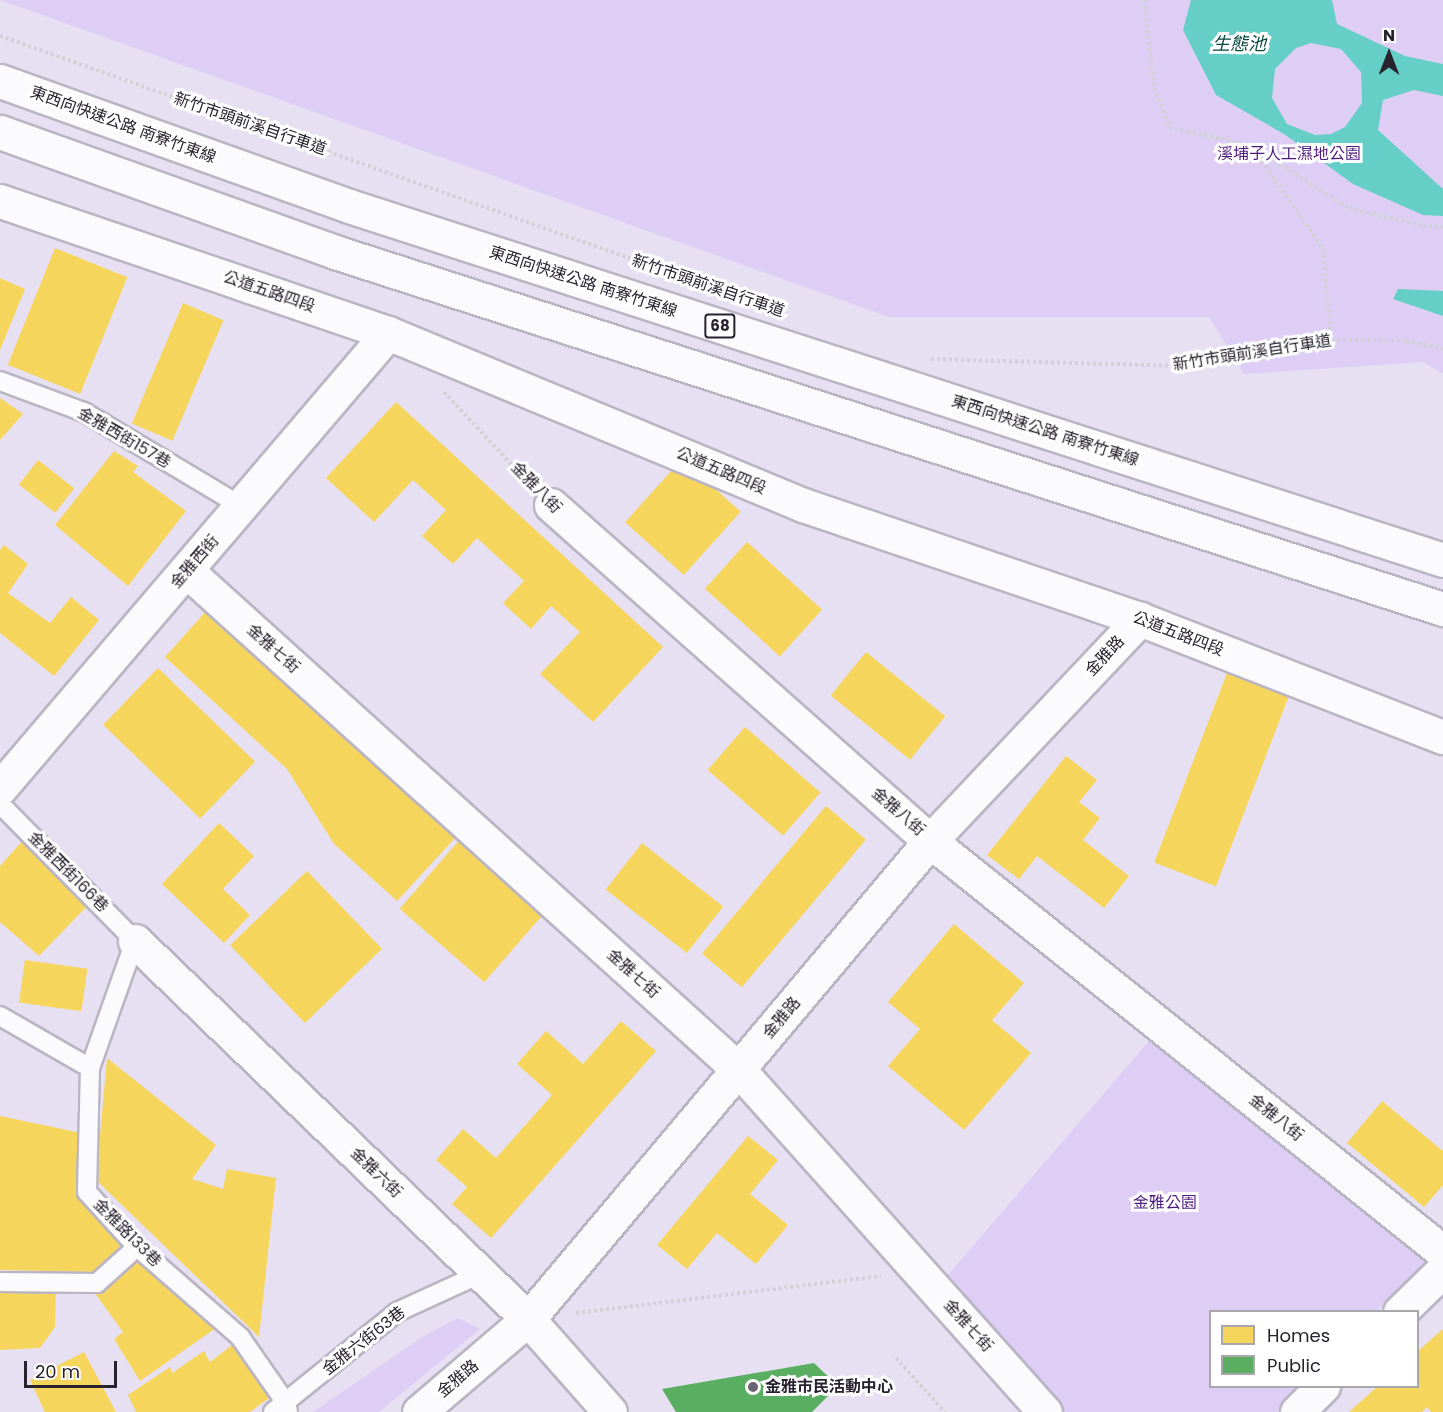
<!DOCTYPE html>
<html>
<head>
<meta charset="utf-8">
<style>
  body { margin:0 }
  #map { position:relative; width:1443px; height:1412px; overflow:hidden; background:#e7e0f2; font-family:Poppins,"Noto Sans TC",sans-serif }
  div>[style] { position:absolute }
  .green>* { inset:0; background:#decef5 }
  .water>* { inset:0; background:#64cec7 }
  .homes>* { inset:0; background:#f6d55c; transform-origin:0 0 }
  .public>* { inset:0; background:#5aae61 }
  .path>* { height:4px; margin-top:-2px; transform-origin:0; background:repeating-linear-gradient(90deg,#d3d1d6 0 3px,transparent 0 6px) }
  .roads { filter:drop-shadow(2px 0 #bab5c3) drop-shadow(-2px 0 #bab5c3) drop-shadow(0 2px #bab5c3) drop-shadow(0 -2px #bab5c3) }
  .lane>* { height:18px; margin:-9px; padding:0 9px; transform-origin:9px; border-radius:9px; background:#fbfafd }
  .street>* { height:33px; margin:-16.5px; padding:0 16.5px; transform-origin:16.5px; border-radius:16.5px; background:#fbfafd }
  .secondary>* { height:33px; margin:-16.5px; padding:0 16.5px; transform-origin:16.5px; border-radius:16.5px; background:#fbfafd }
  .highway>* { height:33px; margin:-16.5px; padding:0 16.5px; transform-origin:16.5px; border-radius:16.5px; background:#fbfafd }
  .dots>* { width:16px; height:16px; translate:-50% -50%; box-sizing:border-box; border:3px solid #fff; border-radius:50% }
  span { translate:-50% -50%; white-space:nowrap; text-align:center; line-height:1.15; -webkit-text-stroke:6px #fff; paint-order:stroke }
  .shield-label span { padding:2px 4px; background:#fff; border:2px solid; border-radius:4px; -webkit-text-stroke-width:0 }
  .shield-label { font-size:15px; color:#27222e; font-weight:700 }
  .street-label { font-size:16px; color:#27222e }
  .park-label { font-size:16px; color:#501d7f }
  .poi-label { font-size:16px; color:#27222e; font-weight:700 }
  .left { translate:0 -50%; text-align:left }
  .water-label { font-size:18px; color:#04473f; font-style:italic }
  .legend { position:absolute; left:1209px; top:1310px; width:210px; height:78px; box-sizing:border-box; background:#fff; border:2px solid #a9a7ab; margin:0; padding:8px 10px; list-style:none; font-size:18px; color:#27222e }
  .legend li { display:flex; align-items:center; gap:12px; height:30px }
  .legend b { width:30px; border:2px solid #a9a7ab }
  .north { position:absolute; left:1359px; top:24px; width:60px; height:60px; -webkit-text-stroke:4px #fff; paint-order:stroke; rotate:0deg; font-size:16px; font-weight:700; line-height:24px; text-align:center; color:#27222e }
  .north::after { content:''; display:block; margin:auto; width:21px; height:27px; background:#27222e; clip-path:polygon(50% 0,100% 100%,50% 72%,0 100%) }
  .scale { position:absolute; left:24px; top:1361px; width:93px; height:27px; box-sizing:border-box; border:3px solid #27222e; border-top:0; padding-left:8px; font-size:18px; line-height:21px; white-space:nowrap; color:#27222e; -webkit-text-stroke:4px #fff; paint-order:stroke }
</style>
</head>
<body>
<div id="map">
  <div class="green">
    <div style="clip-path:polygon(0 0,1443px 0,1443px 374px,1424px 362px,1244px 374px,1209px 317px,889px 317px)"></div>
    <div style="clip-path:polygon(1149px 1041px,1427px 1261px,1377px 1311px,1210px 1312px,1210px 1386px,1301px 1387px,1276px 1412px,1063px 1412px,942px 1282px)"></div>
    <div style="clip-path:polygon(458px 1318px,480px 1329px,379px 1412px,313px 1412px,422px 1337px)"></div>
  </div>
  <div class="water">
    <div style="clip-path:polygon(evenodd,1191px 0,1332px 0,1337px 24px,1405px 56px,1443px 64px,1443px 96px,1414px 90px,1383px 100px,1378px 130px,1443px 189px,1443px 216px,1423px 215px,1353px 184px,1284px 134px,1216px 95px,1183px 30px,1191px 0,1311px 43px,1341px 49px,1361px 72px,1362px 103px,1345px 127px,1331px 134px,1315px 135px,1287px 124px,1272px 98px,1275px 69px,1296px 48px,1311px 43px)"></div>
    <div style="clip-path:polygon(1398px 289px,1443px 291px,1443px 316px,1393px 299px)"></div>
  </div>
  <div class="homes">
    <div style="left:55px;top:248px;width:78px;height:126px;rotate:22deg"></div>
    <div style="clip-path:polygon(0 278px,25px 289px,0 350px)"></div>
    <div style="left:183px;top:303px;width:44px;height:131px;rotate:23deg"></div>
    <div style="clip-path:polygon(0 398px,23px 414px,0 440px)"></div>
    <div style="clip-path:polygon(396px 402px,663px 647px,593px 722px,540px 674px,580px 632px,551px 606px,531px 629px,503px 603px,524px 581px,477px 538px,453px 564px,422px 536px,446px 510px,413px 480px,374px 522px,326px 478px)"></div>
    <div style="clip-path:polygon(114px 451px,138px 466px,133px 472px,186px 511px,128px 586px,55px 525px)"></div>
    <div style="left:682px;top:459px;width:79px;height:85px;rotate:42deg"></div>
    <div style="left:38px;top:460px;width:46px;height:31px;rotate:38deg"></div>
    <div style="left:747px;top:542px;width:101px;height:63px;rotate:42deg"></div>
    <div style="clip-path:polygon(4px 545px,28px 564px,8px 593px,50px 623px,71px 597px,99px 620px,54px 676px,0 633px,0 550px)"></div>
    <div style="clip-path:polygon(208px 609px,326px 723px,456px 837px,397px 901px,334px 844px,287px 769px,165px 657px)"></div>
    <div style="left:866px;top:652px;width:102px;height:56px;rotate:39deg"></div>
    <div style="left:158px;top:668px;width:135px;height:79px;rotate:44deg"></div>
    <div style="left:1227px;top:673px;width:66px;height:203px;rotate:21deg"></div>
    <div style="left:745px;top:727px;width:100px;height:57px;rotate:41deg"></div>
    <div style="clip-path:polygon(1066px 756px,1097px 780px,1079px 802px,1100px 818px,1083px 840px,1129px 876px,1104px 908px,1037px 856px,1019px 879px,987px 855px)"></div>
    <div style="left:826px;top:806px;width:52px;height:193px;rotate:40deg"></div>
    <div style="clip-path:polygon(219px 823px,254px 856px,223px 889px,250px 915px,224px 943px,162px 884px)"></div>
    <div style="left:462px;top:837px;width:112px;height:95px;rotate:41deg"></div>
    <div style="clip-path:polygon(24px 839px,90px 903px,39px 956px,0 922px,0 866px)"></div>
    <div style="left:642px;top:843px;width:103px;height:59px;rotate:38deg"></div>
    <div style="left:307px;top:871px;width:108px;height:107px;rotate:46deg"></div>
    <div style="clip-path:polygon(954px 924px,1024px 983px,992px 1020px,1031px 1053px,964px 1130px,888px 1066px,920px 1029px,888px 1002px)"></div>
    <div style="left:25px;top:960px;width:63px;height:43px;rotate:8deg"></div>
    <div style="clip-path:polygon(621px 1021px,656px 1051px,491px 1238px,452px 1204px,467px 1187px,436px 1160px,463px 1129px,496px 1158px,552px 1095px,517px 1064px,546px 1031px,583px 1064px)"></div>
    <div style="clip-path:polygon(107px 1058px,216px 1145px,192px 1179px,223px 1189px,227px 1169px,276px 1178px,259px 1337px,96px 1180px)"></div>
    <div style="clip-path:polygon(1382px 1101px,1443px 1151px,1443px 1185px,1424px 1207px,1347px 1143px)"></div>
    <div style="clip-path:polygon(0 1116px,81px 1133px,78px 1196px,122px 1244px,96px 1272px,0 1270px)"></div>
    <div style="clip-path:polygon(748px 1136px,778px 1160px,750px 1194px,788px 1225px,756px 1264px,717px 1233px,687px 1269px,657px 1245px)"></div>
    <div style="clip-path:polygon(137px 1255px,216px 1328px,140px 1381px,114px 1339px,123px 1332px,94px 1292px)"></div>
    <div style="clip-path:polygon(0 1289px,56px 1289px,55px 1327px,40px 1348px,0 1350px)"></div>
    <div style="clip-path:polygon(1443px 1329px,1443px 1412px,1431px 1412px,1427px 1407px,1422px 1412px,1349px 1412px,1378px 1386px,1418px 1386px,1418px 1351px)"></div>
    <div style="clip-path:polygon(236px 1342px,272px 1396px,250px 1412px,136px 1412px,128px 1395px,170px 1367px,172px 1373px,204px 1351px,210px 1362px)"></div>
    <div style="clip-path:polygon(84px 1352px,116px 1412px,45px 1412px,30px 1380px)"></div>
  </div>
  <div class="public">
    <div style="clip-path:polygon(814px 1363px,838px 1386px,812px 1412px,676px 1412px,662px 1389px)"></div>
  </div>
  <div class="path">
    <div style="left:1144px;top:0;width:89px;rotate:83.5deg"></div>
    <div style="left:1154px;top:88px;width:42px;rotate:69deg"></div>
    <div style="left:1169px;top:127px;width:84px;rotate:13deg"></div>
    <div style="left:1251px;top:146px;width:126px;rotate:55deg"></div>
    <div style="left:1323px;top:249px;width:91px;rotate:85deg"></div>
    <div style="left:0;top:36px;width:736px;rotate:19.44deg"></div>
    <div style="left:1254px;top:148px;width:112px;rotate:32.3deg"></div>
    <div style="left:1349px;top:208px;width:76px;rotate:13.7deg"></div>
    <div style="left:1423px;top:226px;width:20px;rotate:3deg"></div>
    <div style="left:931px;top:359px;width:252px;rotate:1.6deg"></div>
    <div style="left:1183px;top:366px;width:150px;rotate:-10deg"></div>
    <div style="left:1331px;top:340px;width:75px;rotate:0.8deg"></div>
    <div style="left:1406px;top:341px;width:38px;rotate:12deg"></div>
    <div style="left:444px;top:392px;width:125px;rotate:47deg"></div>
    <div style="left:576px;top:1313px;width:307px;rotate:-6.9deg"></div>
    <div style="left:896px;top:1358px;width:73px;rotate:47.8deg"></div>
  </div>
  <div class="roads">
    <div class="lane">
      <div style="left:0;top:381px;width:90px;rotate:20.3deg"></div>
      <div style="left:84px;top:412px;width:185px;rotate:30.9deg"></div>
      <div style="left:0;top:804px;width:192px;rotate:45.4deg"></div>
      <div style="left:135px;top:941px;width:135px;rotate:109.5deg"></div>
      <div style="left:90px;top:1068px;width:124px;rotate:91.4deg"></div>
      <div style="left:87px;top:1192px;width:74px;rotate:47.7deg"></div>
      <div style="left:137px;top:1247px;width:137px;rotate:41.1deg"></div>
      <div style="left:240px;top:1337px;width:80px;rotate:55.1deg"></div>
      <div style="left:286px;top:1403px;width:9px;rotate:77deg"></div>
      <div style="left:0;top:1016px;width:104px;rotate:30deg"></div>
      <div style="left:0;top:1282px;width:97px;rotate:0.6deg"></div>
      <div style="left:97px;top:1283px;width:54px;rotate:-42deg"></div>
      <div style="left:273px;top:1412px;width:159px;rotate:-38.9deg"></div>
      <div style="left:397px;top:1312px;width:91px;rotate:-24.6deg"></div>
    </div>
    <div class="street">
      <div style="left:551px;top:505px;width:506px;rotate:41.56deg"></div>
      <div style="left:930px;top:841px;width:657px;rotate:38.7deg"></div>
      <div style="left:187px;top:571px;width:744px;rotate:42.11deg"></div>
      <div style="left:739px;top:1070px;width:459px;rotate:48.2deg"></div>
      <div style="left:0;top:788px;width:598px;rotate:-49.54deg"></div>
      <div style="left:135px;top:941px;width:545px;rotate:43.89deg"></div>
      <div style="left:528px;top:1319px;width:124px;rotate:48.6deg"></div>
      <div style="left:1400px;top:1312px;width:60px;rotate:-44.3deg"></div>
      <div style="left:419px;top:1412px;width:143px;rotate:-40.5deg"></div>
      <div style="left:528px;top:1319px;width:625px;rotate:-49.94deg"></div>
      <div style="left:930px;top:841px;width:306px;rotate:-46.6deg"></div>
      <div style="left:1297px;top:1412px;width:37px;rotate:-45deg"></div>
    </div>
    <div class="secondary">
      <div style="left:0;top:201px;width:410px;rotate:18.8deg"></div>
      <div style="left:388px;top:333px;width:449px;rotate:22.5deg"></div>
      <div style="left:803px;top:505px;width:356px;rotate:18.7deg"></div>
      <div style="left:1140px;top:619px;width:325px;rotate:21.3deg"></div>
    </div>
    <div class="highway">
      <div style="left:0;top:81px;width:371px;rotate:19.7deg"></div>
      <div style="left:349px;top:206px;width:1150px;rotate:17.93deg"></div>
      <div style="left:0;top:132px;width:356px;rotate:19.7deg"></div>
      <div style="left:335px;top:252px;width:1164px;rotate:17.86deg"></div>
    </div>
  </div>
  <div class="dots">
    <div style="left:753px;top:1387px;background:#6a6473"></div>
  </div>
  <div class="shield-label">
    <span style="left:720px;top:326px">68</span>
  </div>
  <div class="street-label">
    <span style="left:250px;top:124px;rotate:19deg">新竹市頭前溪自行車道</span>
    <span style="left:123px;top:125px;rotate:20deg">東西向快速公路 南寮竹東線</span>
    <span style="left:583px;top:282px;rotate:18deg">東西向快速公路 南寮竹東線</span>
    <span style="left:708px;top:286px;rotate:19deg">新竹市頭前溪自行車道</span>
    <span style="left:269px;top:292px;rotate:19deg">公道五路四段</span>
    <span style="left:1252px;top:353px;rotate:-9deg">新竹市頭前溪自行車道</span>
    <span style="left:1045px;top:431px;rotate:18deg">東西向快速公路 南寮竹東線</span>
    <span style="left:124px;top:438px;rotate:30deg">金雅西街157巷</span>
    <span style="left:721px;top:471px;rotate:23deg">公道五路四段</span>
    <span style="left:536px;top:488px;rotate:46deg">金雅八街</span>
    <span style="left:195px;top:562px;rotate:-49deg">金雅西街</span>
    <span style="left:1178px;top:634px;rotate:21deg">公道五路四段</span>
    <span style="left:273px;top:649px;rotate:42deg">金雅七街</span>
    <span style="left:1105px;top:656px;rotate:-47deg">金雅路</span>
    <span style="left:898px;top:812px;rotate:41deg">金雅八街</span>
    <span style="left:68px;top:872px;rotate:45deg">金雅西街166巷</span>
    <span style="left:633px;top:974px;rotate:42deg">金雅七街</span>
    <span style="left:782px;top:1018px;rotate:-50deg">金雅路</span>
    <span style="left:1276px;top:1118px;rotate:39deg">金雅八街</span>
    <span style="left:376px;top:1173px;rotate:44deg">金雅六街</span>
    <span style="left:127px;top:1233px;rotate:45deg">金雅路133巷</span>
    <span style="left:968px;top:1326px;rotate:48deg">金雅七街</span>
    <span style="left:364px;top:1341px;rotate:-38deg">金雅六街63巷</span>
    <span style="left:458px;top:1379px;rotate:-40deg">金雅路</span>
  </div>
  <div class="park-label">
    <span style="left:1289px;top:154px">溪埔子人工濕地公園</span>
    <span style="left:1165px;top:1203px">金雅公園</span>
  </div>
  <div class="poi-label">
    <span class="left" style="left:765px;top:1387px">金雅市民活動中心</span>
  </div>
  <div class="water-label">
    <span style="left:1239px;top:44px">生態池</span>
  </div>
  <ul class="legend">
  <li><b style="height:16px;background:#f6d55c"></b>Homes</li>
  <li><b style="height:16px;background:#5aae61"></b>Public</li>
  </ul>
  <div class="north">N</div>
  <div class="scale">20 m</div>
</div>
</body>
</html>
